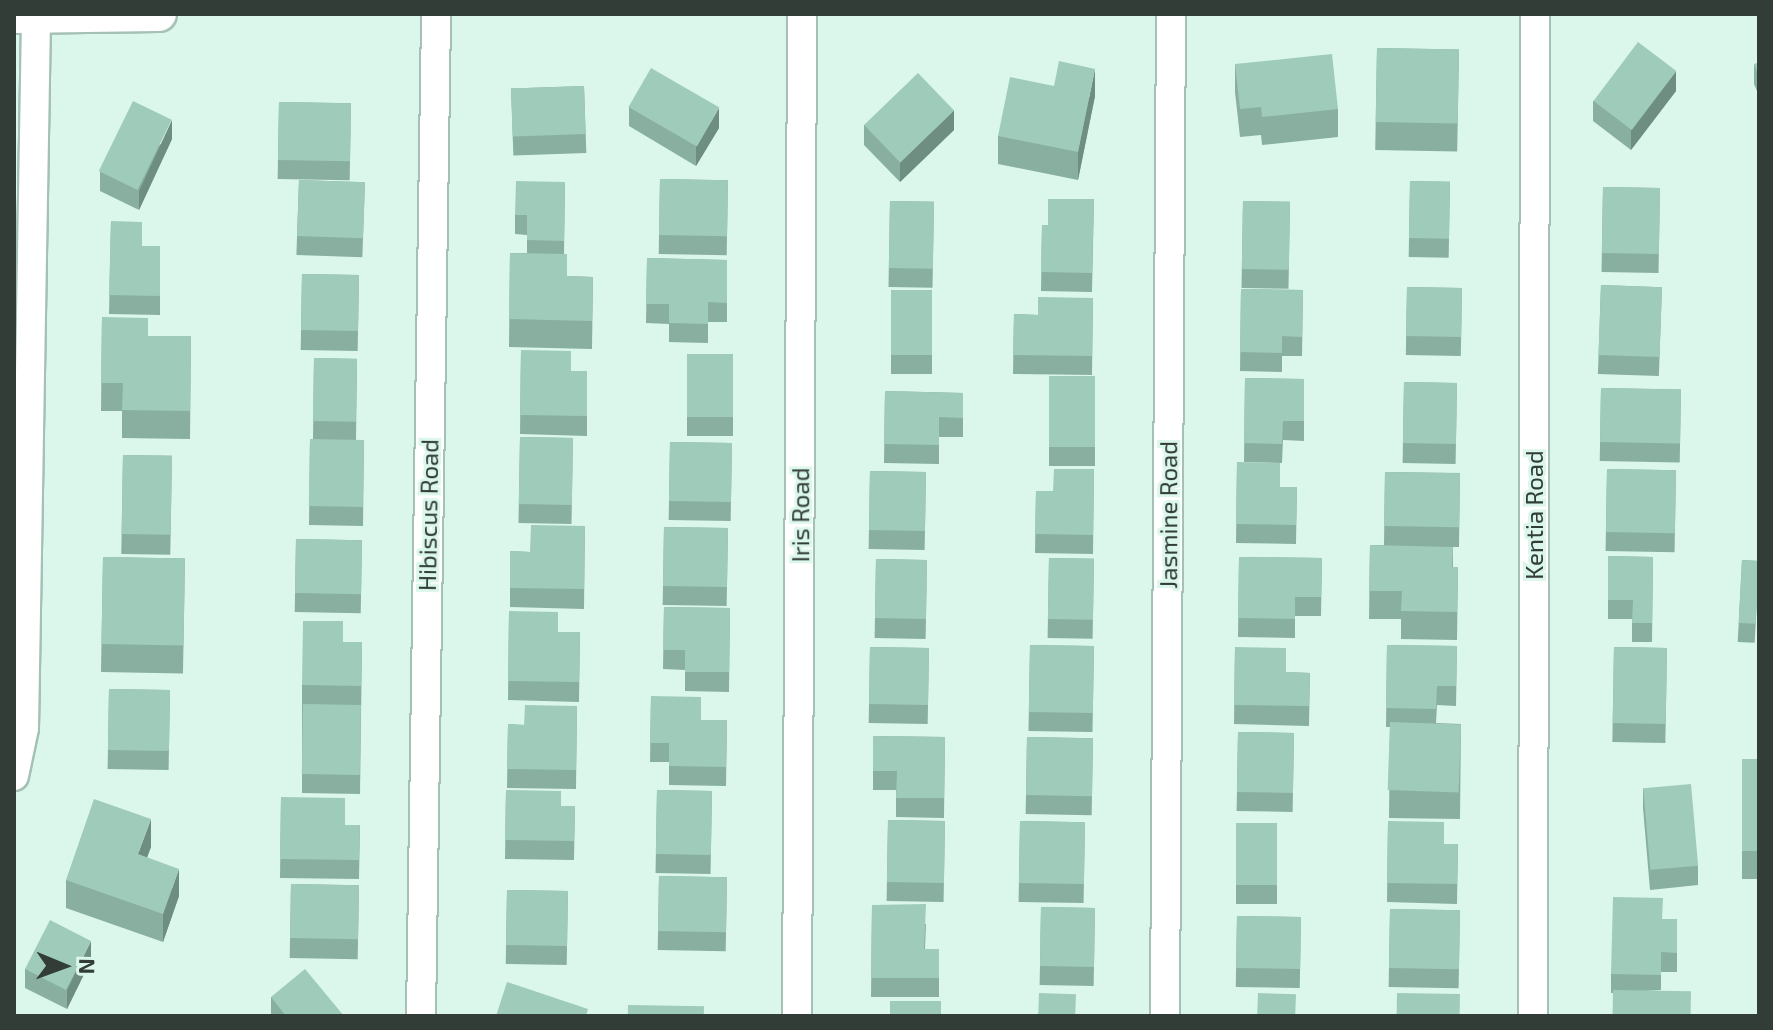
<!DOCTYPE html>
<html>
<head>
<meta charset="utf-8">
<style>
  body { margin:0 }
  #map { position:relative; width:1773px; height:1030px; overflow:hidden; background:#dbf7eb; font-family:"Exo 2",sans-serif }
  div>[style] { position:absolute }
  .roads { filter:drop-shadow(2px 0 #a5c0b5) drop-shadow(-2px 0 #a5c0b5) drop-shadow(0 2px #a5c0b5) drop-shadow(0 -2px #a5c0b5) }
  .minor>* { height:28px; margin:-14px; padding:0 14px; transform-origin:14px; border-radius:14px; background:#fff }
  .tertiary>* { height:34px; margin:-17px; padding:0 17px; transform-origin:17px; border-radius:17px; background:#fff }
  .wall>* { inset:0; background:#89afa0; transform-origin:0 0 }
  .shaded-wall>* { inset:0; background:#6f8e82 }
  .building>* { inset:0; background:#9fcbba; transform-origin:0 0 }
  span { translate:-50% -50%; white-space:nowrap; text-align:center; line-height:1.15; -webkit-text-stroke:6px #dbf7eb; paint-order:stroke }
  .street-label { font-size:24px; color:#323d38 }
  .frame { position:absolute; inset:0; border:16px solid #323d38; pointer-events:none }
  .north { position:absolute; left:24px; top:926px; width:80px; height:80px; -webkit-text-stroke:6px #dbf7eb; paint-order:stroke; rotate:91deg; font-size:22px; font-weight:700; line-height:32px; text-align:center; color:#323d38 }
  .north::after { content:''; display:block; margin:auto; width:28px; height:36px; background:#323d38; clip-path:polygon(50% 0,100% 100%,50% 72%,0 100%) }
</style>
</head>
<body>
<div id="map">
  <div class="roads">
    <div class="minor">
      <div style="left:14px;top:776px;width:49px;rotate:-78.2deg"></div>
      <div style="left:24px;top:728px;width:711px;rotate:-89.03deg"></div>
      <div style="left:421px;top:1016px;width:1002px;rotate:-89.14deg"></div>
      <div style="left:797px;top:1016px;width:1002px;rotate:-89.71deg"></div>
      <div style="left:1165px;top:1016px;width:1002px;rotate:-89.66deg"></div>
      <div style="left:1533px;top:1016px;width:1002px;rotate:-89.89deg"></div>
    </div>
    <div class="tertiary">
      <div style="left:14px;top:16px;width:145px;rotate:-0.8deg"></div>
    </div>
  </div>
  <div class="wall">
    <div style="left:1377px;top:48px;width:82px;height:102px;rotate:1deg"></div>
    <div style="clip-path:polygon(1759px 63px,1759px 96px,1754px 84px,1754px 64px)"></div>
    <div style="clip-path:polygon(1235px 64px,1338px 109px,1338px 137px,1262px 145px,1261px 135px,1240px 137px,1235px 92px)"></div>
    <div style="left:584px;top:86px;width:67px;height:73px;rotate:88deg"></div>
    <div style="clip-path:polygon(1676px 91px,1631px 150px,1593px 121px,1593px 101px)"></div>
    <div style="clip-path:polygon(1095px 96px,1078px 180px,998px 164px,998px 136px)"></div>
    <div style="left:279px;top:102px;width:72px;height:77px;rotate:1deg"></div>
    <div style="clip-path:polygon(629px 107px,719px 128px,696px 166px,629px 126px)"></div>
    <div style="clip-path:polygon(864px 125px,954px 130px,900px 182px,864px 145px)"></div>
    <div style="clip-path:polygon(172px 139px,139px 210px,100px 191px,100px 172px)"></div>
    <div style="left:660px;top:179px;width:68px;height:75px;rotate:1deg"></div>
    <div style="left:299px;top:180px;width:66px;height:75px;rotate:2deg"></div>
    <div style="left:1410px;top:181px;width:40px;height:76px;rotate:1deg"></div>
    <div style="clip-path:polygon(565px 182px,564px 254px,567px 276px,593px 277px,592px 349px,509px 347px,510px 253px,527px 253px,527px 235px,515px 234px,515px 215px)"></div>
    <div style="left:1603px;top:187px;width:57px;height:85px;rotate:1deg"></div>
    <div style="clip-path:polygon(1094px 199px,1092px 292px,1041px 291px,1042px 225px,1048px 225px)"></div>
    <div style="left:890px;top:201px;width:44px;height:86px;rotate:1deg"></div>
    <div style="left:1243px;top:201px;width:47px;height:87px;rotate:1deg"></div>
    <div style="clip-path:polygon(111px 221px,142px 246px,160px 246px,160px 315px,109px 314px)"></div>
    <div style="clip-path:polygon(647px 258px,727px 260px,727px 322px,708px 322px,708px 343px,669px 342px,669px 324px,646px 323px)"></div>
    <div style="left:302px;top:274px;width:57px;height:76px;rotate:1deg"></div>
    <div style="left:1601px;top:285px;width:61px;height:89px;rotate:2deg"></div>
    <div style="left:1407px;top:287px;width:55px;height:68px;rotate:1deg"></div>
    <div style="clip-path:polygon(1241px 289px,1303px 290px,1302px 356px,1282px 356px,1282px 372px,1240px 371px)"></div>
    <div style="left:891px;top:290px;width:41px;height:84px"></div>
    <div style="clip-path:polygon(1093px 298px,1092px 375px,1013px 374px,1014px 314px,1038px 315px)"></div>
    <div style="clip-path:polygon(102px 317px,148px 336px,191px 336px,190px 439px,122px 438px,122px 411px,101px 411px)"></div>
    <div style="clip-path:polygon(521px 350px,571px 371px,587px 371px,587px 436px,520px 434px)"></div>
    <div style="left:687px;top:354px;width:46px;height:82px"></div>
    <div style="clip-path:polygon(314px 358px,357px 359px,356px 440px,364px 440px,363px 526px,309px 525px,310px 439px,313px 439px)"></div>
    <div style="left:1049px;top:376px;width:46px;height:90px"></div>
    <div style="clip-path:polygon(1245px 378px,1304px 379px,1304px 441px,1283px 440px,1282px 463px,1244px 462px)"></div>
    <div style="left:1404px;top:382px;width:53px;height:81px;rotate:1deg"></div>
    <div style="left:1601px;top:388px;width:80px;height:73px;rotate:1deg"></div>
    <div style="clip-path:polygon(885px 391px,963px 393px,963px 437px,939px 437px,939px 464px,884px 463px)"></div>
    <div style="left:520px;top:437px;width:53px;height:86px;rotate:1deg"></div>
    <div style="left:670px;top:442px;width:62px;height:78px;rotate:1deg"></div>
    <div style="left:123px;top:455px;width:49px;height:99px;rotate:1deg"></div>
    <div style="clip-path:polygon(1237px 462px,1280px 487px,1297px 487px,1296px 544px,1236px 543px)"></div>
    <div style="clip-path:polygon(1094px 469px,1093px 554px,1035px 553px,1036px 491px,1053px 491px)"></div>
    <div style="left:1607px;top:469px;width:69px;height:82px;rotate:1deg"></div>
    <div style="left:870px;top:471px;width:56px;height:78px;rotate:1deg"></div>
    <div style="clip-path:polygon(1385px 472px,1460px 473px,1459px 547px,1453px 547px,1453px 567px,1458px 567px,1457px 640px,1401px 639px,1401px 619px,1369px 619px,1370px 545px,1384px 545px)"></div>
    <div style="clip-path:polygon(585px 526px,584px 609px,510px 607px,510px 551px,530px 552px)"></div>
    <div style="left:664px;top:527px;width:64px;height:78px;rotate:1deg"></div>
    <div style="left:296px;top:539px;width:66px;height:73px;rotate:1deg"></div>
    <div style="clip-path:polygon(1608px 556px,1653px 557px,1652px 642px,1632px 642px,1632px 619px,1608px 619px)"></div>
    <div style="left:103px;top:557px;width:82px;height:115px;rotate:1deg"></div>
    <div style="clip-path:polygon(1239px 557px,1322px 558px,1321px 616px,1295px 616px,1295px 638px,1238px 637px)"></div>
    <div style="left:1049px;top:558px;width:45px;height:80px;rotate:1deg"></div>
    <div style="left:876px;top:559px;width:51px;height:79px;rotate:1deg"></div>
    <div style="left:1742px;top:560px;width:17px;height:82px;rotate:3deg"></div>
    <div style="clip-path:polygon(664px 607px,730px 608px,729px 692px,685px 691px,685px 670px,663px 669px)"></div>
    <div style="clip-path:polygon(509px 611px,558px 632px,580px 632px,579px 702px,508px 700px)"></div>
    <div style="clip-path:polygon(343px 642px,362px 642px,360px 794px,302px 793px,302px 685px)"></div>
    <div style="left:1030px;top:645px;width:64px;height:86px;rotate:1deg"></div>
    <div style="clip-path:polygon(1387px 645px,1457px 646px,1456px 706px,1437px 705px,1436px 723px,1461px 724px,1460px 819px,1389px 818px,1390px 727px,1386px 727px)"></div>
    <div style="left:870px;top:647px;width:59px;height:76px;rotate:1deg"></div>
    <div style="clip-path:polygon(1235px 647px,1286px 672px,1310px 673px,1309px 726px,1234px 724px)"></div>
    <div style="left:1614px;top:647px;width:53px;height:95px;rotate:1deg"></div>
    <div style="left:109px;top:689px;width:61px;height:80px;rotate:1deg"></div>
    <div style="clip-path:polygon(651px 696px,701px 720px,727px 720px,726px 786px,669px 785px,669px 762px,650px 762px)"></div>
    <div style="clip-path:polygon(577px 706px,576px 789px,507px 788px,508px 724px,524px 725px)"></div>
    <div style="left:1238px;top:732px;width:56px;height:79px;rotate:1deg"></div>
    <div style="clip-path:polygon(873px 736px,945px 737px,944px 818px,896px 817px,896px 790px,873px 790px)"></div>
    <div style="left:1027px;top:737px;width:66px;height:77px;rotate:1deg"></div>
    <div style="left:1742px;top:759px;width:17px;height:120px"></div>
    <div style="clip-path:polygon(1643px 788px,1698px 866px,1698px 885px,1650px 890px,1643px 808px)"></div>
    <div style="clip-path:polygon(506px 790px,561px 806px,575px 806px,574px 860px,505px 859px)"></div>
    <div style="left:657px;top:790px;width:55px;height:83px;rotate:1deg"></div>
    <div style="clip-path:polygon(281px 797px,345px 825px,360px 825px,359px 879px,280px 878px)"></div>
    <div style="left:888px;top:820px;width:57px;height:81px;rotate:1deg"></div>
    <div style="left:1020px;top:821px;width:65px;height:81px;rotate:1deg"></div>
    <div style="clip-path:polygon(1388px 821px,1444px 844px,1458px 844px,1457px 904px,1387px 902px)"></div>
    <div style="left:1236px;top:823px;width:41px;height:81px"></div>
    <div style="clip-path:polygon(151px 847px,147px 857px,179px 896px,163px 942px,66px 908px,66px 880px)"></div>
    <div style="left:659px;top:876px;width:68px;height:74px;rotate:1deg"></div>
    <div style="left:291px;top:884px;width:68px;height:74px;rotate:1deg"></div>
    <div style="left:507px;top:890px;width:61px;height:74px;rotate:1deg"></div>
    <div style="clip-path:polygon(872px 905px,926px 924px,925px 949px,939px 949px,939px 997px,871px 997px)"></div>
    <div style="left:1041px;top:907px;width:54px;height:78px;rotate:1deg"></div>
    <div style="left:1390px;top:909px;width:70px;height:78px;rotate:1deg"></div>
    <div style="left:1237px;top:916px;width:64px;height:71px;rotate:1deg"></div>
    <div style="clip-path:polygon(1663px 919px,1677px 919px,1677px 972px,1661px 972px,1661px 990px,1611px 993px,1611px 974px)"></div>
    <div style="clip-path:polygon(91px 960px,67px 1009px,25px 988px,25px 969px)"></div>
    <div style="clip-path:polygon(271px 997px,344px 1016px,271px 1016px)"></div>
  </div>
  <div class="shaded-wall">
    <div style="clip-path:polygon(1095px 69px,1095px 96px,1078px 180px,1078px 152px)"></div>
    <div style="clip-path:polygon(1676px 71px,1676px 91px,1631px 150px,1631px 130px)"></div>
    <div style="clip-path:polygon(719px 108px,719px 128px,696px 166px,696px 147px)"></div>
    <div style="clip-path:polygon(954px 110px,954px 130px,900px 182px,900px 163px)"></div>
    <div style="clip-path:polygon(172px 120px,172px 139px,139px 210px,139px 191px)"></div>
    <div style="clip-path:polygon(151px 819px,151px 847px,138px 882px,138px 854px)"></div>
    <div style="clip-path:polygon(179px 869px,179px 896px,163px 942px,163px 914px)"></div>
    <div style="clip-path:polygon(91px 941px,91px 960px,67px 1009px,67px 990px)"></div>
  </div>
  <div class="building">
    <div style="left:1638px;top:42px;width:48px;height:74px;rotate:37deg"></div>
    <div style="left:1377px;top:48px;width:82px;height:74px;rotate:1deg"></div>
    <div style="clip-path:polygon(1332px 54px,1338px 109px,1262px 117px,1261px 107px,1240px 109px,1235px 64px)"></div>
    <div style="clip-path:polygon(1059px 61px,1095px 69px,1078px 152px,998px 136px,1010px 77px,1054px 86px)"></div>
    <div style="clip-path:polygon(1759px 63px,1759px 77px,1754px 64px)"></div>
    <div style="left:651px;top:68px;width:79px;height:45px;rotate:30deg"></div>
    <div style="left:918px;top:73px;width:52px;height:75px;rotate:46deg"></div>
    <div style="left:584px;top:86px;width:48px;height:73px;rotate:88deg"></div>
    <div style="left:133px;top:101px;width:43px;height:78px;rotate:26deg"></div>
    <div style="left:279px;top:102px;width:72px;height:58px;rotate:1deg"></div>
    <div style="left:660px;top:179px;width:68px;height:56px;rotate:1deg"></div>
    <div style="left:299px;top:180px;width:66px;height:56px;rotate:2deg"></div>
    <div style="clip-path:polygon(516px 181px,565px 182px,564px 241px,527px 240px,527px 215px,515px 215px)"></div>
    <div style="left:1410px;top:181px;width:40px;height:57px;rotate:1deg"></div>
    <div style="left:1603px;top:187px;width:57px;height:66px;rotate:1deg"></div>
    <div style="clip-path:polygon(1048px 199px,1094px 199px,1092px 273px,1041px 272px,1042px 225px,1048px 225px)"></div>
    <div style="left:890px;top:201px;width:44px;height:67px;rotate:1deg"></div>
    <div style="left:1243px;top:201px;width:47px;height:68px;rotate:1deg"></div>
    <div style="clip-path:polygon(111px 221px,142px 222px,142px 246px,160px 246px,160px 296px,109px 295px)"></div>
    <div style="clip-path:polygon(510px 253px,567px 254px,567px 276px,593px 277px,592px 321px,509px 319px)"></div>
    <div style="clip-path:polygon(647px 258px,727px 260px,727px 303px,708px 302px,708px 324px,669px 323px,669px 304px,646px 304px)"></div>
    <div style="left:302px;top:274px;width:57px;height:56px;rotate:1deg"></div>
    <div style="left:1601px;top:285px;width:61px;height:70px;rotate:2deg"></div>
    <div style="left:1407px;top:287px;width:55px;height:49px;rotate:1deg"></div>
    <div style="clip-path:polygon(1241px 289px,1303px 290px,1302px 337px,1282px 336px,1282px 353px,1240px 352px)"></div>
    <div style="left:891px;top:290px;width:41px;height:65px"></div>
    <div style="clip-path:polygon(1038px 297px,1093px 298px,1092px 356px,1013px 355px,1014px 314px,1038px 315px)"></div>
    <div style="clip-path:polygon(102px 317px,148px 318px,148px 336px,191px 336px,190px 411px,122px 410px,123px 383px,101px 383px)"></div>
    <div style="clip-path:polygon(521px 350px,571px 351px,571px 371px,587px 371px,587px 416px,520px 415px)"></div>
    <div style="left:687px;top:354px;width:46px;height:63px"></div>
    <div style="left:314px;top:358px;width:43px;height:63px;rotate:1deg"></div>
    <div style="left:1049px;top:376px;width:46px;height:71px"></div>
    <div style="clip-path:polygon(1245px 378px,1304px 379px,1304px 421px,1283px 421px,1282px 444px,1244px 443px)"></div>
    <div style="left:1404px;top:382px;width:53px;height:61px;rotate:1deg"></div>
    <div style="left:1601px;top:388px;width:80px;height:54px;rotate:1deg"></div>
    <div style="clip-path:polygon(885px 391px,963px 393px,963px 418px,939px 417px,939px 445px,884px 444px)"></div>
    <div style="left:520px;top:437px;width:53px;height:67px;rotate:1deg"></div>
    <div style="left:310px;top:439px;width:54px;height:67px;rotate:1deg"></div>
    <div style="left:670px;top:442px;width:62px;height:59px;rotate:1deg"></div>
    <div style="left:123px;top:455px;width:49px;height:79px;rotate:1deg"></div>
    <div style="clip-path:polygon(1237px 462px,1280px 463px,1280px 487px,1297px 487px,1296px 525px,1236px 524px)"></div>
    <div style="clip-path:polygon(1054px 469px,1094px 469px,1093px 535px,1035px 534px,1036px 491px,1053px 491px)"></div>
    <div style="left:1607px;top:469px;width:69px;height:63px;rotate:1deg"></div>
    <div style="left:870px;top:471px;width:56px;height:59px;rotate:1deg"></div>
    <div style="left:1385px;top:472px;width:75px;height:54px;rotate:1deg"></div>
    <div style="clip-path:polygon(531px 525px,585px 526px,584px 589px,510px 588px,510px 551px,530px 552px)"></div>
    <div style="left:664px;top:527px;width:64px;height:59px;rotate:1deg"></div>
    <div style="left:296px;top:539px;width:66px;height:54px;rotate:1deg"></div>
    <div style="clip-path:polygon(1370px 545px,1453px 547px,1452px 567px,1458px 567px,1457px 612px,1401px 611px,1402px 591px,1369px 591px)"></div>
    <div style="clip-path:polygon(1608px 556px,1653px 557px,1652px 623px,1632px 623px,1633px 600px,1608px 600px)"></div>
    <div style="left:103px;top:557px;width:82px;height:87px;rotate:1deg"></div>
    <div style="clip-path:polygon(1239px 557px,1322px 558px,1321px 597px,1295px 597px,1295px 619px,1238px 618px)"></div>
    <div style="left:1049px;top:558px;width:45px;height:61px;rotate:1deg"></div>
    <div style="left:876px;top:559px;width:51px;height:59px;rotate:1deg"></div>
    <div style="left:1742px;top:560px;width:17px;height:63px;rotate:3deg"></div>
    <div style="clip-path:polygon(664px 607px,730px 608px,729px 672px,685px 672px,685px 650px,663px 650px)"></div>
    <div style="clip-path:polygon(509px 611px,558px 612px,558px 632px,580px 632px,579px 682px,508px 681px)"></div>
    <div style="clip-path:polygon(303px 621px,343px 621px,343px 642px,362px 642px,361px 686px,302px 685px)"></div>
    <div style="left:1030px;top:645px;width:64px;height:67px;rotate:1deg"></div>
    <div style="clip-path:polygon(1387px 645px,1457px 646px,1456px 686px,1437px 686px,1436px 709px,1386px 708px)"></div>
    <div style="left:870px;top:647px;width:59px;height:57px;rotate:1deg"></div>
    <div style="clip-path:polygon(1235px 647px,1286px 648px,1286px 672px,1310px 673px,1309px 706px,1234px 705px)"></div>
    <div style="left:1614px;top:647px;width:53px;height:76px;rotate:1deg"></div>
    <div style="left:109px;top:689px;width:61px;height:61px;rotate:1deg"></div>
    <div style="clip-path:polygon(651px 696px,701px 697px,701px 720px,727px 720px,726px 767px,669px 766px,669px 743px,650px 743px)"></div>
    <div style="left:303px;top:704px;width:58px;height:70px;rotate:1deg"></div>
    <div style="clip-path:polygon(525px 705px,577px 706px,576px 770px,507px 769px,508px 724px,524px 725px)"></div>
    <div style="left:1390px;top:722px;width:71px;height:68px;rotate:2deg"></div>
    <div style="left:1238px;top:732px;width:56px;height:60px;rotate:1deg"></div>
    <div style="clip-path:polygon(873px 736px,945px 737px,944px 798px,896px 798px,897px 771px,873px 771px)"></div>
    <div style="left:1027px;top:737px;width:66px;height:58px;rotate:1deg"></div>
    <div style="left:1742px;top:759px;width:17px;height:92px"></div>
    <div style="left:1691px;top:784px;width:82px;height:48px;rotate:85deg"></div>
    <div style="clip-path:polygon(506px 790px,561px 791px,561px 806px,575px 806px,574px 841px,505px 840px)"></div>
    <div style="left:657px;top:790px;width:55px;height:64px;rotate:1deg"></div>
    <div style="clip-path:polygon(281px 797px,345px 798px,345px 825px,360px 825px,359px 860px,280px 859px)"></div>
    <div style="clip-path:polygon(94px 799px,151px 819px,138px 854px,179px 869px,163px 914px,66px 880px)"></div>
    <div style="left:888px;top:820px;width:57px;height:62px;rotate:1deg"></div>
    <div style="left:1020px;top:821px;width:65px;height:62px;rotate:1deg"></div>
    <div style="clip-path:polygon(1388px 821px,1444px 822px,1444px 844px,1458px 844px,1457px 884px,1387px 883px)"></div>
    <div style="left:1236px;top:823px;width:41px;height:62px"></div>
    <div style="left:659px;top:876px;width:68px;height:55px;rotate:1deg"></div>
    <div style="left:291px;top:884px;width:68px;height:54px;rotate:1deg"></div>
    <div style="left:507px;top:890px;width:61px;height:55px;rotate:1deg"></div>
    <div style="clip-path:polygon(1613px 897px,1663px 898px,1662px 919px,1677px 919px,1677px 953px,1661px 952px,1661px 975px,1611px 974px)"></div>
    <div style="clip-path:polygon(926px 904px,924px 949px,939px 949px,939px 978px,871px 978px,872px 905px)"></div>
    <div style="left:1041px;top:907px;width:54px;height:59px;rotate:1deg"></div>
    <div style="left:1390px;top:909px;width:70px;height:59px;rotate:1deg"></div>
    <div style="left:1237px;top:916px;width:64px;height:52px;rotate:1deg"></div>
    <div style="left:50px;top:920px;width:46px;height:55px;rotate:27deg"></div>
    <div style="clip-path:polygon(305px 969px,344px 1016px,286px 1016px,271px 997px)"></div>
    <div style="clip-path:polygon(507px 982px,588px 1009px,586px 1016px,496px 1016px)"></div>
    <div style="left:1613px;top:990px;width:78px;height:26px;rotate:1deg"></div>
    <div style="left:1039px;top:993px;width:37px;height:23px;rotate:2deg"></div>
    <div style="left:1258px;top:993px;width:38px;height:23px;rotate:2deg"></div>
    <div style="left:1397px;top:993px;width:63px;height:23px;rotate:1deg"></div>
    <div style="left:890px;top:1001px;width:51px;height:15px"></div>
    <div style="left:628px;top:1005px;width:76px;height:11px;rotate:1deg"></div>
  </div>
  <div class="street-label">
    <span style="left:428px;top:515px;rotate:-89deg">Hibiscus Road</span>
    <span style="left:800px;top:515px;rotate:-90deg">Iris Road</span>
    <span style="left:1168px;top:515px;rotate:-90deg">Jasmine Road</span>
    <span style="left:1534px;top:515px;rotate:-90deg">Kentia Road</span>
  </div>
  <div class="frame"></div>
  <div class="north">N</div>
</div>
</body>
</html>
